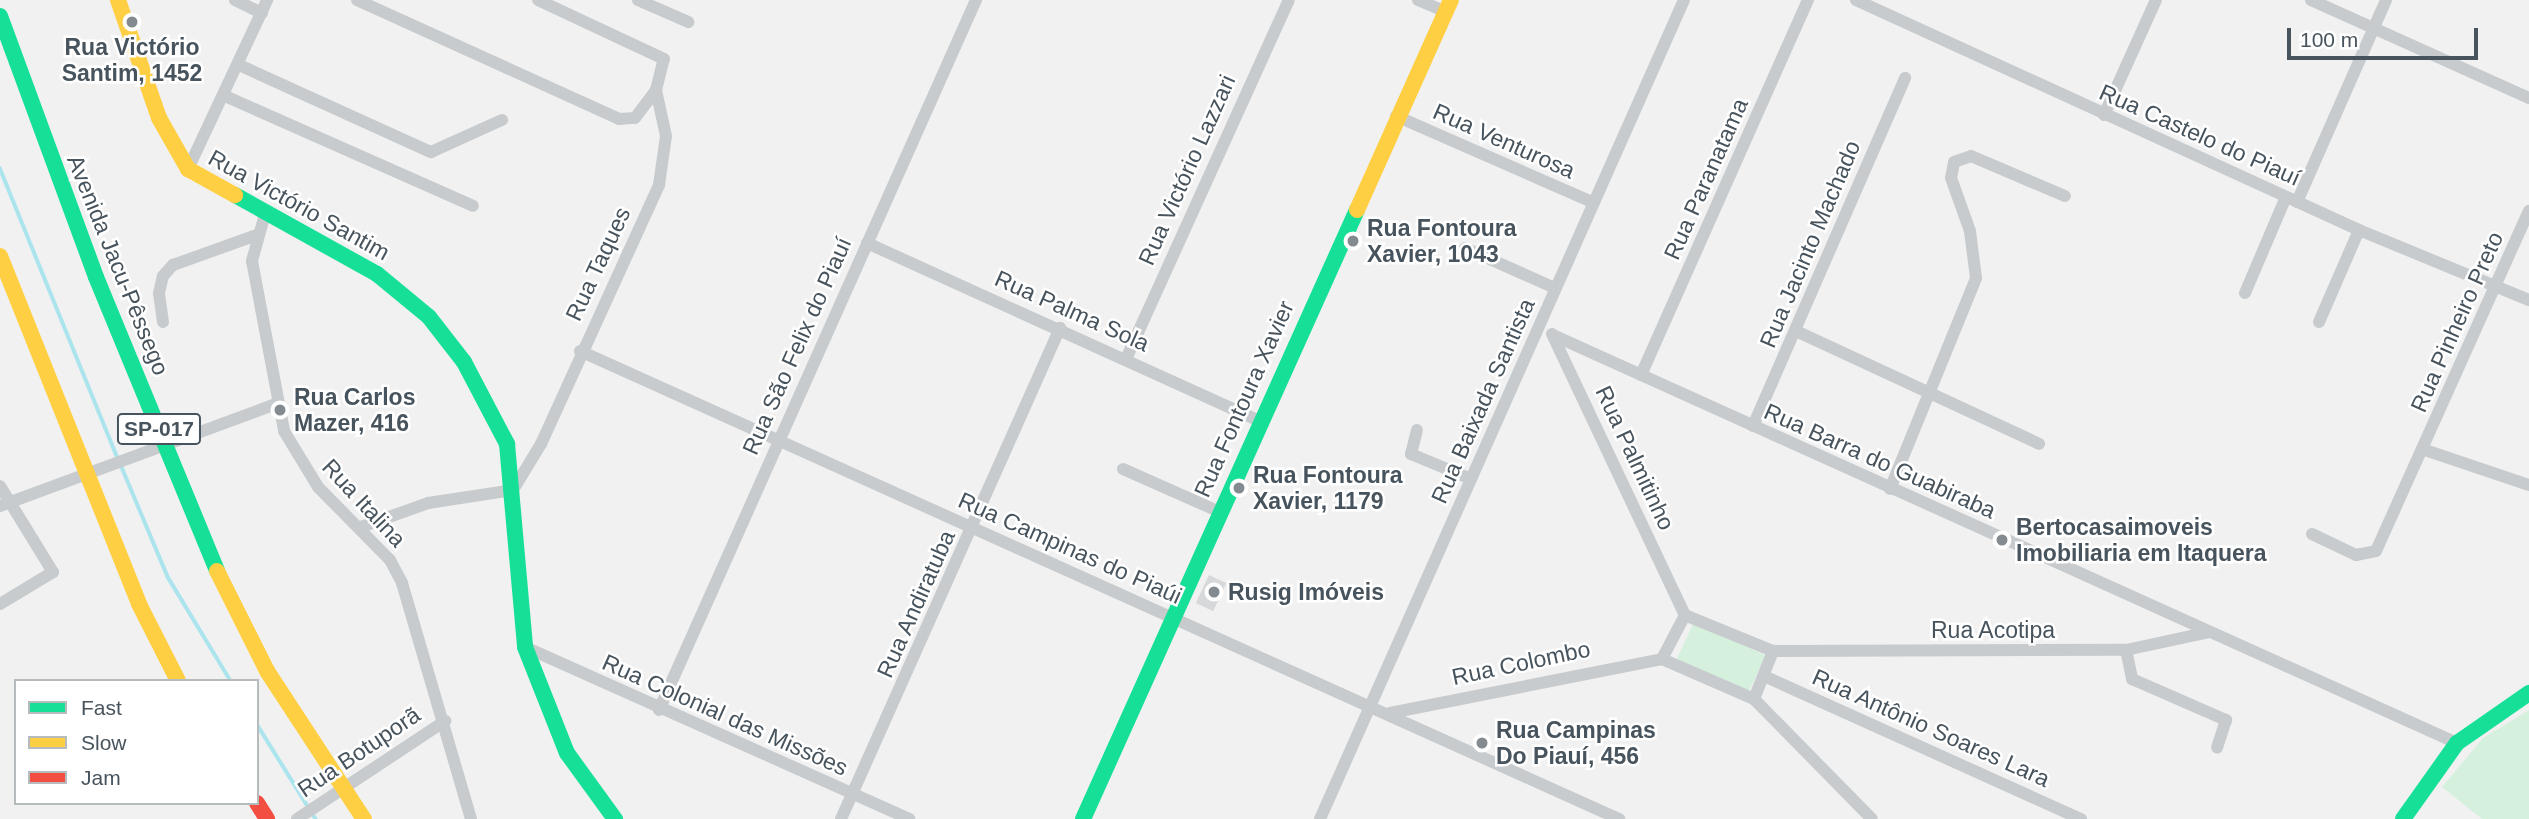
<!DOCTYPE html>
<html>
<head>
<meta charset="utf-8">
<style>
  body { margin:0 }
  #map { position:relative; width:2529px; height:819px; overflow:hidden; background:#f1f1f1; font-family:Arial,sans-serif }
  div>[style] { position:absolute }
  .green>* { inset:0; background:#d6f0de; transform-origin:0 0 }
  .stream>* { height:3.5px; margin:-1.75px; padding:0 1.75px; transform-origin:1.75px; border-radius:1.75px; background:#abe4ed }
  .building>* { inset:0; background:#d7d8d9; transform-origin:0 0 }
  .street>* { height:12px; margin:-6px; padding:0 6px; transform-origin:6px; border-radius:6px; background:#c8cbcd }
  .fast>* { height:16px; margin:-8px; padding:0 8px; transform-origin:8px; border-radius:8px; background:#16e098 }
  .slow>* { height:16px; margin:-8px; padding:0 8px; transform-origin:8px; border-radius:8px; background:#ffcf43 }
  .jam>* { height:16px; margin:-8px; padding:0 8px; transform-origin:8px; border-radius:8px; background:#f24e42 }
  .dots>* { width:19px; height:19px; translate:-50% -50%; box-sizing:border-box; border:4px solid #fff; border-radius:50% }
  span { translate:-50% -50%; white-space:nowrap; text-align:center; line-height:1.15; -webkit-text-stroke:5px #fff; paint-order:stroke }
  .shield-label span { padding:2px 5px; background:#fff; border:2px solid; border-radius:5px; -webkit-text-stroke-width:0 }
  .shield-label { font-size:21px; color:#48545d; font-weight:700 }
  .poi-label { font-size:23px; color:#48545d; font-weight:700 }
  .left { translate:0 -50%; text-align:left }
  .street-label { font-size:23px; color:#48545d }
  .legend { position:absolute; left:14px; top:679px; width:245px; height:126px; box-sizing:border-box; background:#fff; border:2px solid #b6bbbe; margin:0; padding:9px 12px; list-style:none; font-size:21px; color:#48545d }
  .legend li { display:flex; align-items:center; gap:14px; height:35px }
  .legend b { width:35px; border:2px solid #b6bbbe }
  .scale { position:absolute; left:2287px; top:28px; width:191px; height:32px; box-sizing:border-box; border:4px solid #48545d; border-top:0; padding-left:9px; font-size:21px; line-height:24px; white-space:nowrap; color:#48545d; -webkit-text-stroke:5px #fff; paint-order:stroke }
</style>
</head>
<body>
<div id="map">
  <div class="green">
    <div style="left:1694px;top:622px;width:79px;height:43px;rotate:25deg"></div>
    <div style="clip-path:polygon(2529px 710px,2529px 819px,2482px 819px,2442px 787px,2483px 738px)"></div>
  </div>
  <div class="stream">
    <div style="left:0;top:168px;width:313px;rotate:67.9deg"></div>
    <div style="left:121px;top:465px;width:121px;rotate:67.2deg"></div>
    <div style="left:168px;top:577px;width:122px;rotate:58.8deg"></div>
    <div style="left:257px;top:724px;width:112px;rotate:58.2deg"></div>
  </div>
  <div class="building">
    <div style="left:1209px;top:575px;width:19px;height:31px;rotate:25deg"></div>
  </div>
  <div class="street">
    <div style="left:235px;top:0;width:30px;rotate:26deg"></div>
    <div style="left:357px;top:0;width:288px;rotate:24.4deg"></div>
    <div style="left:619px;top:119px;width:16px;rotate:-4deg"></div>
    <div style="left:635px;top:118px;width:35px;rotate:-53deg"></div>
    <div style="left:638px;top:0;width:55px;rotate:23.7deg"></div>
    <div style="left:1418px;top:0;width:30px;rotate:23deg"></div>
    <div style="left:1856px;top:0;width:553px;rotate:24.57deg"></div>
    <div style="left:2359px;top:230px;width:184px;rotate:22.4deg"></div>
    <div style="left:2311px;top:0;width:239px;rotate:24.2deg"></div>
    <div style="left:239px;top:65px;width:211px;rotate:24.4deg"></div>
    <div style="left:431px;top:152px;width:78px;rotate:-24.3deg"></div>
    <div style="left:225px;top:96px;width:271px;rotate:23.9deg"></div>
    <div style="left:2104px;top:115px;width:126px;rotate:-65.7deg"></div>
    <div style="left:1396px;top:116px;width:216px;rotate:23.7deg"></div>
    <div style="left:188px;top:169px;width:187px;rotate:-64.9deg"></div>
    <div style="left:2297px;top:202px;width:221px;rotate:-66.2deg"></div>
    <div style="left:265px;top:214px;width:49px;rotate:105.5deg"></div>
    <div style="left:252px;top:261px;width:173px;rotate:79.3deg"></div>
    <div style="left:284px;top:431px;width:66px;rotate:58.7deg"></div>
    <div style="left:318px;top:487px;width:103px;rotate:45.4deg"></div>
    <div style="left:390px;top:560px;width:26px;rotate:62deg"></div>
    <div style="left:402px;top:583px;width:246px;rotate:73.7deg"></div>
    <div style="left:867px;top:243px;width:431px;rotate:24.4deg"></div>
    <div style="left:1465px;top:248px;width:98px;rotate:24deg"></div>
    <div style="left:2245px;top:293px;width:104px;rotate:-66.9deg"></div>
    <div style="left:163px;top:322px;width:29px;rotate:-98deg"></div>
    <div style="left:159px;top:293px;width:17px;rotate:-77deg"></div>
    <div style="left:163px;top:276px;width:15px;rotate:-48deg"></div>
    <div style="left:173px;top:265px;width:89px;rotate:-19.7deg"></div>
    <div style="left:2319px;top:322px;width:100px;rotate:-66.5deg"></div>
    <div style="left:1796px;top:331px;width:268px;rotate:24.9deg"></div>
    <div style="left:1552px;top:334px;width:311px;rotate:64.7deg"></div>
    <div style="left:1555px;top:336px;width:990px;rotate:24.29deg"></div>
    <div style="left:580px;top:351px;width:1140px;rotate:24.25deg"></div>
    <div style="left:1126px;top:359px;width:394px;rotate:-65.6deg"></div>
    <div style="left:1641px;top:375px;width:411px;rotate:-66deg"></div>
    <div style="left:1753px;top:426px;width:380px;rotate:-66.4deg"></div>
    <div style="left:1417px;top:430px;width:25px;rotate:104deg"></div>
    <div style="left:1411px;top:454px;width:65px;rotate:22.6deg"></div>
    <div style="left:2422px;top:449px;width:113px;rotate:18.6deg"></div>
    <div style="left:1123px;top:469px;width:104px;rotate:23.9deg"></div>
    <div style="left:0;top:486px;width:101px;rotate:58.4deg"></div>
    <div style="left:53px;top:572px;width:62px;rotate:148.9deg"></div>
    <div style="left:1890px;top:489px;width:228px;rotate:-67.8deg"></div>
    <div style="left:1976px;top:278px;width:47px;rotate:-97.3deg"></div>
    <div style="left:1970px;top:231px;width:56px;rotate:-109.7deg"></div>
    <div style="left:1951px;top:178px;width:16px;rotate:-79deg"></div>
    <div style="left:1954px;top:162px;width:18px;rotate:-19deg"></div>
    <div style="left:1971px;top:156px;width:102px;rotate:23.1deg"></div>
    <div style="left:0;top:506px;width:294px;rotate:-20.3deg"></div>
    <div style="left:361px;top:527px;width:71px;rotate:-19.7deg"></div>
    <div style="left:428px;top:503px;width:86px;rotate:-8.7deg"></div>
    <div style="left:513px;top:490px;width:54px;rotate:-58.7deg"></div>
    <div style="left:541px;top:444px;width:285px;rotate:-65.5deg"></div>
    <div style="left:659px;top:185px;width:49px;rotate:-81.9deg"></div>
    <div style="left:666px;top:136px;width:47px;rotate:-102.3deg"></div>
    <div style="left:656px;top:90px;width:32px;rotate:-76deg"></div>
    <div style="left:664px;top:59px;width:139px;rotate:-154.9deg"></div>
    <div style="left:2312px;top:534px;width:49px;rotate:25.5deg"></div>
    <div style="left:2356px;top:555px;width:20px;rotate:-11deg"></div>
    <div style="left:2376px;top:551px;width:373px;rotate:-65.8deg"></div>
    <div style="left:525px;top:647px;width:421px;rotate:24.1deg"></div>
    <div style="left:2126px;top:650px;width:30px;rotate:78deg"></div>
    <div style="left:2132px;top:679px;width:103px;rotate:23.6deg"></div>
    <div style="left:2226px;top:720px;width:29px;rotate:108deg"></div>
    <div style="left:1773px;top:651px;width:353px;rotate:-0.2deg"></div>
    <div style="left:2126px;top:650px;width:86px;rotate:-12.1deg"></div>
    <div style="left:1764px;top:676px;width:348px;rotate:24.3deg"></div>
    <div style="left:1754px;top:699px;width:52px;rotate:-68.4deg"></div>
    <div style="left:1773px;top:651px;width:95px;rotate:-157.8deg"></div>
    <div style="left:1685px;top:615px;width:50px;rotate:117.6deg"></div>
    <div style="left:1662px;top:659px;width:100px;rotate:23.5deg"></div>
    <div style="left:1754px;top:699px;width:168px;rotate:45.5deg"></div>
    <div style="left:659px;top:710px;width:778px;rotate:-65.94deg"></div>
    <div style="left:1390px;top:713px;width:277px;rotate:-11.2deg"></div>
    <div style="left:297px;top:819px;width:178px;rotate:-33.5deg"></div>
    <div style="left:841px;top:819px;width:538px;rotate:-65.96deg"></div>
    <div style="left:1320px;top:819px;width:896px;rotate:-66.04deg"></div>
  </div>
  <div class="fast">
    <div style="left:0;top:16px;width:278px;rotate:69.8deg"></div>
    <div style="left:96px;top:277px;width:318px;rotate:67.6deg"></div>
    <div style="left:235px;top:195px;width:162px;rotate:29.1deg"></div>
    <div style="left:377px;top:274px;width:67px;rotate:39.6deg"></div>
    <div style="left:429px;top:317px;width:57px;rotate:52.1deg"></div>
    <div style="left:464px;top:362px;width:93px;rotate:62.3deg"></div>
    <div style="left:507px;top:444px;width:204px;rotate:84.9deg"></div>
    <div style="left:525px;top:647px;width:114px;rotate:68.4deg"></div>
    <div style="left:567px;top:753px;width:82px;rotate:54deg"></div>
    <div style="left:1083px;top:819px;width:668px;rotate:-65.78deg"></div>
    <div style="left:2403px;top:819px;width:93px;rotate:-54.6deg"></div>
    <div style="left:2457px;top:743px;width:88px;rotate:-34.8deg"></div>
  </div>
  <div class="slow">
    <div style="left:118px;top:0;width:125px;rotate:70.8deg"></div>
    <div style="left:159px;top:118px;width:59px;rotate:60.4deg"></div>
    <div style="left:188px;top:169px;width:54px;rotate:29deg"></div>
    <div style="left:1357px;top:210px;width:230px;rotate:-65.9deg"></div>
    <div style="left:0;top:256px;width:375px;rotate:68.2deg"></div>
    <div style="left:139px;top:604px;width:86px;rotate:63.1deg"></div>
    <div style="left:217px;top:571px;width:112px;rotate:63.4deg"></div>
    <div style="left:267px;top:671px;width:177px;rotate:56.8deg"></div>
  </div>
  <div class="jam">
    <div style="left:257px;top:803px;width:19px;rotate:58deg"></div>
  </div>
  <div class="dots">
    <div style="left:132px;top:22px;background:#838b91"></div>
    <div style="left:1353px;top:241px;background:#838b91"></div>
    <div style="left:280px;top:410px;background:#838b91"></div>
    <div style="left:1239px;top:488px;background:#838b91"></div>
    <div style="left:2002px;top:540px;background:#838b91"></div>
    <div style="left:1214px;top:592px;background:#838b91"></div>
    <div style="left:1482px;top:743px;background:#838b91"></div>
  </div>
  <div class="shield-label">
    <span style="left:159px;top:429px">SP-017</span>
  </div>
  <div class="poi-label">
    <span style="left:132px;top:60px">Rua Victório<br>Santim, 1452</span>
    <span class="left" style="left:1367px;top:241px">Rua Fontoura<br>Xavier, 1043</span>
    <span class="left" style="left:294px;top:410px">Rua Carlos<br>Mazer, 416</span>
    <span class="left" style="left:1253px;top:488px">Rua Fontoura<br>Xavier, 1179</span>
    <span class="left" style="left:2016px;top:540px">Bertocasaimoveis<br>Imobiliaria em Itaquera</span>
    <span class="left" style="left:1228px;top:592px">Rusig Imóveis</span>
    <span class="left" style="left:1496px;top:743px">Rua Campinas<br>Do Piauí, 456</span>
  </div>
  <div class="street-label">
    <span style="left:2200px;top:135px;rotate:24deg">Rua Castelo do Piauí</span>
    <span style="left:1504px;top:141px;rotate:24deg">Rua Venturosa</span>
    <span style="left:1187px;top:170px;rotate:-66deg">Rua Victório Lazzari</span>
    <span style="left:1706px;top:179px;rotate:-66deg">Rua Paranatama</span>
    <span style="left:299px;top:205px;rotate:29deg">Rua Victório Santim</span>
    <span style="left:1810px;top:244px;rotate:-67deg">Rua Jacinto Machado</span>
    <span style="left:598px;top:264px;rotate:-65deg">Rua Taques</span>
    <span style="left:118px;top:265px;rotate:68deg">Avenida Jacu-Pêssego</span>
    <span style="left:1072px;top:311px;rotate:24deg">Rua Palma Sola</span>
    <span style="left:2457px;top:322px;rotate:-66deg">Rua Pinheiro Preto</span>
    <span style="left:797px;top:346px;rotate:-66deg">Rua São Felix do Piauí</span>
    <span style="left:1244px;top:399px;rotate:-66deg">Rua Fontoura Xavier</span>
    <span style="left:1483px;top:401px;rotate:-66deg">Rua Baixada Santista</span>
    <span style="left:1635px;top:458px;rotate:65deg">Rua Palmitinho</span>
    <span style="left:1880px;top:461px;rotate:24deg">Rua Barra do Guabiraba</span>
    <span style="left:364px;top:503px;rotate:47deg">Rua Italina</span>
    <span style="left:1070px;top:548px;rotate:24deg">Rua Campinas do Piaúi</span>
    <span style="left:916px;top:604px;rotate:-66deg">Rua Andiratuba</span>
    <span style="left:1993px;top:630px">Rua Acotipa</span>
    <span style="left:1521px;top:663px;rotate:-12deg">Rua Colombo</span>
    <span style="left:725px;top:715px;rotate:24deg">Rua Colonial das Missões</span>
    <span style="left:1931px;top:728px;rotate:24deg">Rua Antônio Soares Lara</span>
    <span style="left:359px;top:752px;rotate:-34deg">Rua Botuporã</span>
  </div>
  <ul class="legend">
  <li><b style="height:9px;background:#16e098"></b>Fast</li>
  <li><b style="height:9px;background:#ffcf43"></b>Slow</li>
  <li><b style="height:9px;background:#f24e42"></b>Jam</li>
  </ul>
  <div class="scale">100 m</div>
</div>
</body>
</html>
